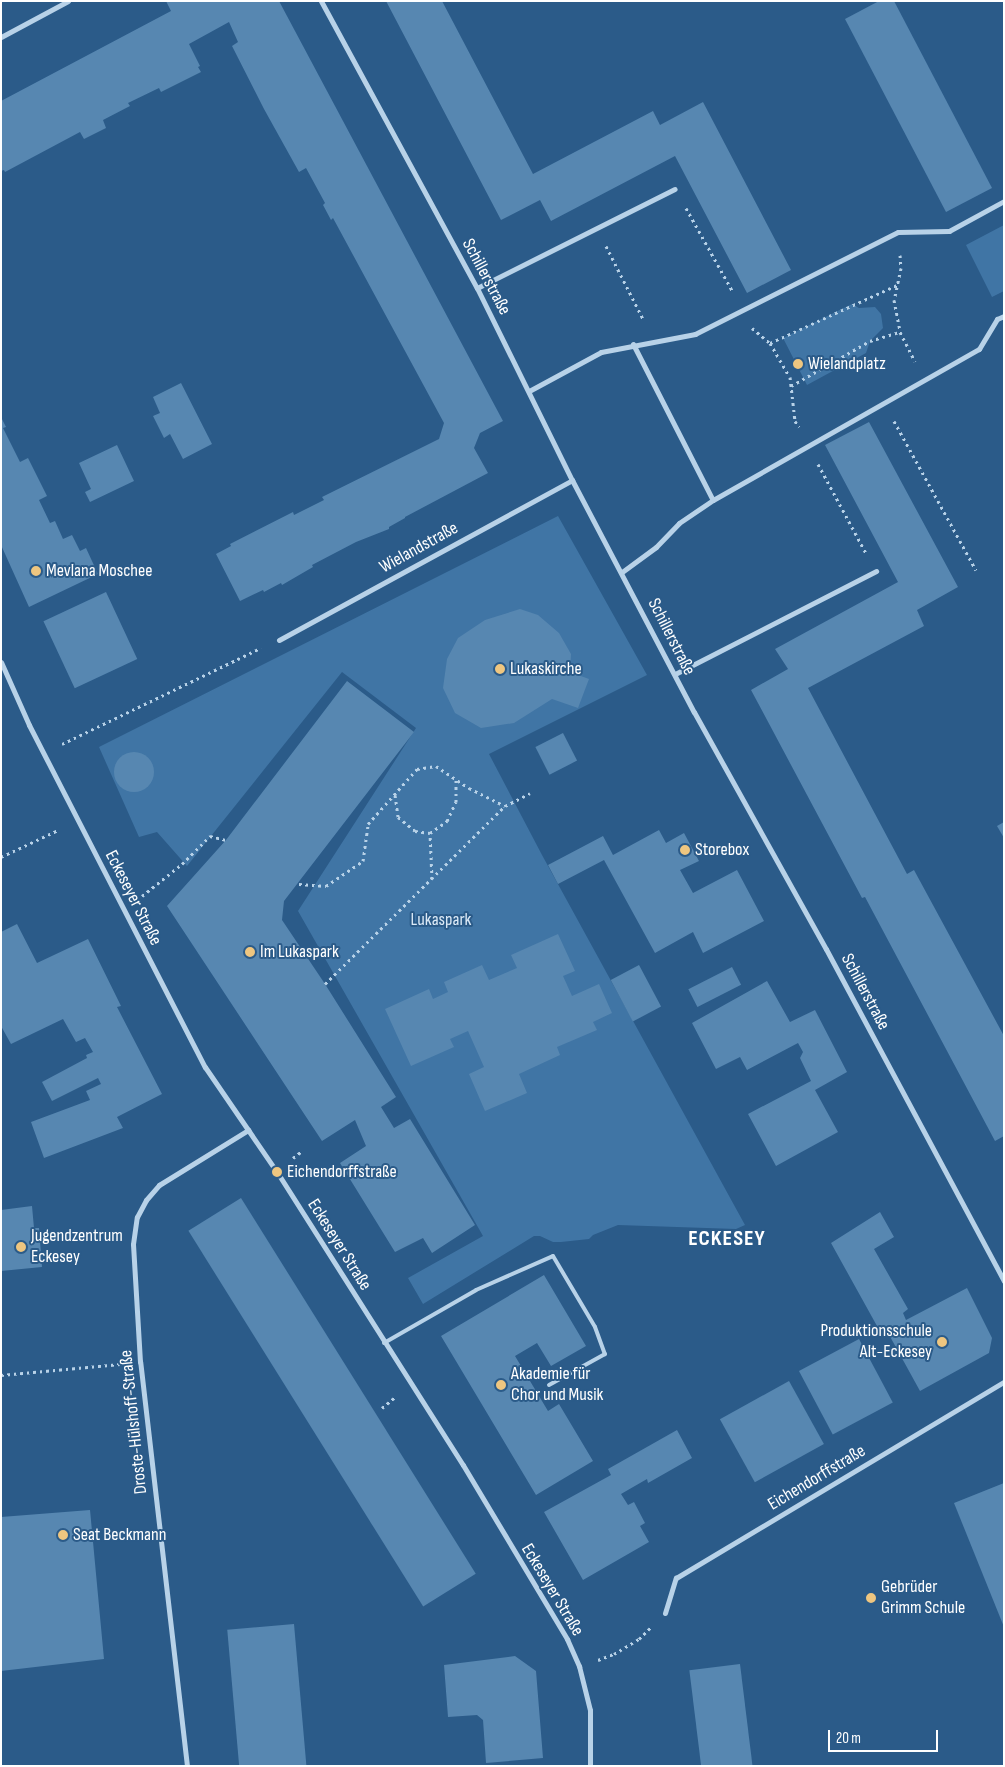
<!DOCTYPE html>
<html>
<head>
<meta charset="utf-8">
<style>
  body { margin:0 }
  #map { position:relative; width:1005px; height:1767px; overflow:hidden; background:#2b5b89; font-family:"Sofia Sans Condensed",sans-serif }
  div>[style] { position:absolute }
  .green>* { inset:0; background:#4075a5 }
  .building>* { inset:0; background:#5787b1; transform-origin:0 0 }
  .round { border-radius:50% }
  .path>* { height:3px; margin-top:-1.5px; transform-origin:0; background:repeating-linear-gradient(90deg,#b8d2e8 0 2.5px,transparent 0 6.5px) }
  .service>* { height:4px; margin:-2px; padding:0 2px; transform-origin:2px; border-radius:2px; background:#b8d2e8 }
  .minor>* { height:5px; margin:-2.5px; padding:0 2.5px; transform-origin:2.5px; border-radius:2.5px; background:#b8d2e8 }
  .dots>* { width:14px; height:14px; translate:-50% -50%; box-sizing:border-box; border:2px solid #2b5b89; border-radius:50% }
  span { translate:-50% -50%; white-space:nowrap; text-align:center; line-height:1.15; -webkit-text-stroke:4px #2b5b89; paint-order:stroke }
  .street-label { font-size:18px; color:#fff }
  .poi-label { font-size:18px; color:#fff }
  .left { translate:0 -50%; text-align:left }
  .right { translate:-100% -50%; text-align:right }
  .park-label { font-size:18px; color:#dceaf7 }
  .district-label { font-size:22px; color:#fff; font-weight:700; letter-spacing:1px }
  .frame { position:absolute; inset:0; border:2px solid #fff; pointer-events:none }
  .scale { position:absolute; left:828px; top:1730px; width:110px; height:22px; box-sizing:border-box; border:2px solid #fff; border-top:0; padding-left:6px; font-size:15px; line-height:18px; white-space:nowrap; color:#fff; -webkit-text-stroke:4px #2b5b89; paint-order:stroke }
</style>
</head>
<body>
<div id="map">
  <div class="green">
    <div style="clip-path:polygon(1004px 225px,1004px 291px,992px 297px,966px 245px)"></div>
    <div style="clip-path:polygon(852px 304px,859px 308px,875px 307px,881px 314px,883px 328px,870px 341px,866px 353px,807px 385px,783px 338px)"></div>
    <div style="clip-path:polygon(558px 516px,647px 675px,489px 754px,542px 855px,745px 1225px,736px 1229px,618px 1225px,593px 1235px,589px 1239px,561px 1242px,553px 1242px,540px 1236px,534px 1236px,423px 1304px,408px 1278px,483px 1236px,298px 911px,416px 728px,342px 672px,187px 866px,157px 832px,139px 837px,99px 747px)"></div>
  </div>
  <div class="building">
    <div style="clip-path:polygon(166px 1px,279px 1px,503px 421px,480px 433px,474px 448px,488px 473px,405px 517px,405px 518px,389px 527px,389px 529px,356px 542px,312px 565px,313px 567px,282px 585px,281px 583px,264px 592px,263px 590px,240px 601px,216px 554px,231px 546px,230px 544px,293px 512px,294px 515px,324px 500px,322px 497px,439px 439px,444px 423px,333px 218px,331px 220px,323px 205px,325px 203px,306px 168px,299px 172px,264px 109px,232px 46px,238px 42px,229px 22px,189px 44px,200px 66px,198px 67px,201px 72px,161px 92px,159px 88px,128px 103px,130px 106px,103px 120px,106px 128px,84px 139px,80px 132px,5px 172px,4px 170px,1px 171px,1px 101px,171px 11px)"></div>
    <div style="clip-path:polygon(386px 1px,442px 1px,533px 174px,653px 111px,660px 125px,703px 102px,791px 270px,747px 293px,675px 156px,551px 221px,540px 200px,501px 220px)"></div>
    <div style="clip-path:polygon(879px 1px,894px 1px,992px 188px,946px 212px,845px 19px)"></div>
    <div style="clip-path:polygon(181px 383px,212px 444px,183px 459px,170px 434px,164px 438px,153px 416px,160px 413px,153px 397px)"></div>
    <div style="clip-path:polygon(1px 417px,6px 427px,3px 428px,20px 462px,28px 458px,47px 496px,39px 500px,50px 523px,55px 521px,63px 539px,72px 535px,80px 551px,86px 548px,98px 574px,29px 607px,1px 545px)"></div>
    <div style="clip-path:polygon(869px 422px,958px 587px,917px 610px,924px 626px,808px 688px,907px 874px,914px 870px,1004px 1036px,1004px 1136px,995px 1141px,865px 897px,862px 898px,751px 690px,788px 669px,775px 649px,898px 582px,825px 445px)"></div>
    <div style="clip-path:polygon(117px 445px,134px 481px,90px 502px,85px 492px,91px 489px,79px 463px)"></div>
    <div style="left:106px;top:592px;width:74px;height:69px;rotate:65deg"></div>
    <div style="clip-path:polygon(520px 609px,538px 615px,559px 633px,571px 654px,570px 672px,589px 679px,578px 708px,552px 699px,514px 723px,481px 728px,455px 713px,443px 688px,447px 659px,458px 638px,485px 620px)"></div>
    <div style="clip-path:polygon(347px 681px,414px 732px,284px 901px,282px 920px,325px 984px,396px 1097px,381px 1107px,394px 1128px,410px 1119px,475px 1225px,432px 1253px,423px 1238px,395px 1252px,340px 1163px,366px 1146px,355px 1120px,322px 1141px,167px 906px,226px 840px)"></div>
    <div style="left:563px;top:733px;width:31px;height:31px;rotate:63deg"></div>
    <div class="round" style="left:114px;top:752px;width:40px;height:40px"></div>
    <div style="clip-path:polygon(1004px 822px,1004px 838px,997px 826px)"></div>
    <div style="clip-path:polygon(659px 830px,666px 843px,684px 833px,699px 861px,680px 870px,693px 893px,737px 870px,764px 921px,703px 953px,693px 932px,655px 953px,604px 860px,558px 884px,548px 865px,603px 836px,613px 855px)"></div>
    <div style="clip-path:polygon(17px 924px,37px 963px,88px 939px,121px 1006px,117px 1007px,162px 1094px,117px 1117px,123px 1128px,44px 1158px,31px 1122px,90px 1100px,86px 1091px,101px 1084px,98px 1078px,52px 1101px,42px 1082px,87px 1058px,86px 1055px,93px 1052px,85px 1038px,76px 1042px,63px 1019px,11px 1044px,1px 1026px,1px 932px)"></div>
    <div style="clip-path:polygon(558px 934px,575px 971px,563px 976px,572px 996px,599px 984px,612px 1013px,593px 1022px,597px 1030px,557px 1047px,560px 1055px,519px 1074px,527px 1093px,485px 1111px,469px 1074px,484px 1067px,468px 1031px,450px 1039px,454px 1047px,411px 1066px,385px 1009px,429px 989px,433px 999px,448px 992px,444px 982px,482px 965px,489px 980px,517px 968px,511px 955px)"></div>
    <div style="left:639px;top:965px;width:47px;height:32px;rotate:62deg"></div>
    <div style="left:732px;top:967px;width:20px;height:49px;rotate:63deg"></div>
    <div style="clip-path:polygon(767px 981px,790px 1022px,815px 1010px,847px 1072px,815px 1090px,838px 1132px,776px 1166px,748px 1114px,811px 1081px,800px 1058px,803px 1052px,798px 1043px,747px 1070px,740px 1057px,716px 1069px,692px 1023px)"></div>
    <div style="left:241px;top:1198px;width:443px;height:62px;rotate:58deg"></div>
    <div style="clip-path:polygon(32px 1206px,34px 1228px,39px 1228px,42px 1267px,1px 1271px,1px 1210px)"></div>
    <div style="clip-path:polygon(880px 1212px,894px 1237px,874px 1249px,908px 1309px,903px 1313px,906px 1320px,967px 1288px,992px 1338px,989px 1353px,920px 1391px,887px 1331px,882px 1335px,831px 1243px)"></div>
    <div style="clip-path:polygon(544px 1275px,586px 1346px,551px 1366px,537px 1343px,515px 1356px,548px 1411px,559px 1404px,593px 1461px,536px 1495px,441px 1336px)"></div>
    <div style="left:859px;top:1339px;width:72px;height:68px;rotate:62deg"></div>
    <div style="left:789px;top:1381px;width:72px;height:79px;rotate:61deg"></div>
    <div style="clip-path:polygon(677px 1430px,692px 1458px,648px 1483px,647px 1479px,621px 1494px,628px 1505px,634px 1502px,645px 1523px,640px 1526px,649px 1542px,583px 1580px,544px 1512px,611px 1475px,608px 1469px)"></div>
    <div style="clip-path:polygon(1004px 1483px,1004px 1627px,954px 1503px)"></div>
    <div style="clip-path:polygon(90px 1510px,104px 1659px,1px 1671px,1px 1517px)"></div>
    <div style="left:294px;top:1624px;width:142px;height:67px;rotate:85deg"></div>
    <div style="clip-path:polygon(515px 1656px,536px 1671px,543px 1758px,486px 1763px,483px 1720px,477px 1715px,448px 1717px,444px 1665px)"></div>
    <div style="left:740px;top:1664px;width:103px;height:51px;rotate:83deg"></div>
  </div>
  <div class="path">
    <div style="left:686px;top:208px;width:96px;rotate:60.8deg"></div>
    <div style="left:606px;top:246px;width:84px;rotate:63.1deg"></div>
    <div style="left:900px;top:255px;width:13px;rotate:86deg"></div>
    <div style="left:901px;top:268px;width:33px;rotate:102deg"></div>
    <div style="left:894px;top:300px;width:33px;rotate:79deg"></div>
    <div style="left:900px;top:332px;width:33px;rotate:63deg"></div>
    <div style="left:752px;top:328px;width:23px;rotate:40deg"></div>
    <div style="left:770px;top:343px;width:39px;rotate:60deg"></div>
    <div style="left:790px;top:377px;width:44px;rotate:83.5deg"></div>
    <div style="left:795px;top:421px;width:7px;rotate:56deg"></div>
    <div style="left:770px;top:343px;width:140px;rotate:-24.5deg"></div>
    <div style="left:791px;top:386px;width:91px;rotate:-29.7deg"></div>
    <div style="left:870px;top:341px;width:31px;rotate:-17deg"></div>
    <div style="left:894px;top:421px;width:170px;rotate:61.2deg"></div>
    <div style="left:818px;top:464px;width:101px;rotate:61.7deg"></div>
    <div style="left:62px;top:744px;width:221px;rotate:-25.8deg"></div>
    <div style="left:395px;top:795px;width:22px;rotate:82deg"></div>
    <div style="left:398px;top:817px;width:22px;rotate:39deg"></div>
    <div style="left:415px;top:831px;width:15px;rotate:8deg"></div>
    <div style="left:1px;top:857px;width:63px;rotate:-25.3deg"></div>
    <div style="left:432px;top:879px;width:46px;rotate:-92.5deg"></div>
    <div style="left:430px;top:833px;width:21px;rotate:-35deg"></div>
    <div style="left:447px;top:821px;width:21px;rotate:-65deg"></div>
    <div style="left:456px;top:802px;width:23px;rotate:-90deg"></div>
    <div style="left:299px;top:884px;width:27px;rotate:4deg"></div>
    <div style="left:326px;top:886px;width:45px;rotate:-34deg"></div>
    <div style="left:363px;top:861px;width:37px;rotate:-82deg"></div>
    <div style="left:368px;top:824px;width:74px;rotate:-48.3deg"></div>
    <div style="left:417px;top:769px;width:19px;rotate:-9deg"></div>
    <div style="left:436px;top:766px;width:40px;rotate:34deg"></div>
    <div style="left:469px;top:788px;width:40px;rotate:26.6deg"></div>
    <div style="left:142px;top:896px;width:51px;rotate:-38.7deg"></div>
    <div style="left:182px;top:864px;width:40px;rotate:-45deg"></div>
    <div style="left:210px;top:836px;width:16px;rotate:14deg"></div>
    <div style="left:325px;top:984px;width:253px;rotate:-44.7deg"></div>
    <div style="left:505px;top:806px;width:28px;rotate:-27deg"></div>
    <div style="left:293px;top:1158px;width:11px;rotate:-38deg"></div>
    <div style="left:1px;top:1375px;width:120px;rotate:-5.3deg"></div>
    <div style="left:382px;top:1408px;width:17px;rotate:-40deg"></div>
    <div style="left:598px;top:1660px;width:17px;rotate:-21deg"></div>
    <div style="left:614px;top:1654px;width:29px;rotate:-31deg"></div>
    <div style="left:639px;top:1639px;width:16px;rotate:-45deg"></div>
  </div>
  <div class="service">
    <div style="left:384px;top:1343px;width:106px;rotate:-29.9deg"></div>
    <div style="left:476px;top:1290px;width:84px;rotate:-23.8deg"></div>
    <div style="left:553px;top:1256px;width:82px;rotate:59.4deg"></div>
    <div style="left:595px;top:1327px;width:29px;rotate:70deg"></div>
    <div style="left:605px;top:1354px;width:64px;rotate:151deg"></div>
  </div>
  <div class="minor">
    <div style="left:321px;top:1px;width:327px;rotate:61.5deg"></div>
    <div style="left:477px;top:288px;width:214px;rotate:63.7deg"></div>
    <div style="left:572px;top:480px;width:262px;rotate:62.3deg"></div>
    <div style="left:694px;top:712px;width:271px;rotate:60.9deg"></div>
    <div style="left:826px;top:949px;width:377px;rotate:61.8deg"></div>
    <div style="left:1px;top:37px;width:76px;rotate:-28.2deg"></div>
    <div style="left:477px;top:288px;width:221px;rotate:-26.6deg"></div>
    <div style="left:633px;top:344px;width:175px;rotate:62.9deg"></div>
    <div style="left:713px;top:500px;width:306px;rotate:-29.6deg"></div>
    <div style="left:979px;top:349px;width:35px;rotate:-59deg"></div>
    <div style="left:997px;top:319px;width:8px;rotate:-23deg"></div>
    <div style="left:529px;top:391px;width:82px;rotate:-28.4deg"></div>
    <div style="left:601px;top:352px;width:96px;rotate:-10.8deg"></div>
    <div style="left:695px;top:334px;width:227px;rotate:-26.7deg"></div>
    <div style="left:898px;top:232px;width:51px;rotate:-1.1deg"></div>
    <div style="left:949px;top:231px;width:63px;rotate:-28.6deg"></div>
    <div style="left:622px;top:572px;width:42px;rotate:-36.3deg"></div>
    <div style="left:656px;top:547px;width:33px;rotate:-46deg"></div>
    <div style="left:679px;top:523px;width:41px;rotate:-34.1deg"></div>
    <div style="left:279px;top:640px;width:334px;rotate:-28.6deg"></div>
    <div style="left:1px;top:662px;width:69px;rotate:66deg"></div>
    <div style="left:29px;top:725px;width:385px;rotate:62.8deg"></div>
    <div style="left:205px;top:1067px;width:127px;rotate:55.6deg"></div>
    <div style="left:277px;top:1172px;width:347px;rotate:57.6deg"></div>
    <div style="left:463px;top:1465px;width:203px;rotate:59.1deg"></div>
    <div style="left:567px;top:1639px;width:30px;rotate:66deg"></div>
    <div style="left:579px;top:1666px;width:45px;rotate:76deg"></div>
    <div style="left:590px;top:1710px;width:56px;rotate:90deg"></div>
    <div style="left:675px;top:674px;width:226px;rotate:-27.1deg"></div>
    <div style="left:665px;top:1613px;width:37px;rotate:-73deg"></div>
    <div style="left:676px;top:1578px;width:382px;rotate:-30.9deg"></div>
    <div style="left:187px;top:1766px;width:407px;rotate:-96.6deg"></div>
    <div style="left:140px;top:1362px;width:118px;rotate:-93.4deg"></div>
    <div style="left:133px;top:1244px;width:27px;rotate:-82deg"></div>
    <div style="left:137px;top:1217px;width:19px;rotate:-62deg"></div>
    <div style="left:146px;top:1200px;width:20px;rotate:-49deg"></div>
    <div style="left:159px;top:1185px;width:105px;rotate:-31.7deg"></div>
  </div>
  <div class="dots">
    <div style="left:798px;top:364px;background:#eec680"></div>
    <div style="left:36px;top:571px;background:#eec680"></div>
    <div style="left:500px;top:669px;background:#eec680"></div>
    <div style="left:685px;top:850px;background:#eec680"></div>
    <div style="left:250px;top:952px;background:#eec680"></div>
    <div style="left:277px;top:1172px;background:#eec680"></div>
    <div style="left:21px;top:1247px;background:#eec680"></div>
    <div style="left:942px;top:1342px;background:#eec680"></div>
    <div style="left:501px;top:1385px;background:#eec680"></div>
    <div style="left:63px;top:1535px;background:#eec680"></div>
    <div style="left:871px;top:1598px;background:#eec680"></div>
  </div>
  <div class="street-label">
    <span style="left:486px;top:277px;rotate:62deg">Schillerstraße</span>
    <span style="left:419px;top:548px;rotate:-29deg">Wielandstraße</span>
    <span style="left:671px;top:637px;rotate:63deg">Schillerstraße</span>
    <span style="left:133px;top:898px;rotate:63deg">Eckeseyer Straße</span>
    <span style="left:865px;top:992px;rotate:62deg">Schillerstraße</span>
    <span style="left:339px;top:1245px;rotate:58deg">Eckeseyer Straße</span>
    <span style="left:134px;top:1422px;rotate:-96deg">Droste-Hülshoff-Straße</span>
    <span style="left:817px;top:1478px;rotate:-31deg">Eichendorffstraße</span>
    <span style="left:552px;top:1590px;rotate:59deg">Eckeseyer Straße</span>
  </div>
  <div class="poi-label">
    <span class="left" style="left:808px;top:364px">Wielandplatz</span>
    <span class="left" style="left:46px;top:571px">Mevlana Moschee</span>
    <span class="left" style="left:510px;top:669px">Lukaskirche</span>
    <span class="left" style="left:695px;top:850px">Storebox</span>
    <span class="left" style="left:260px;top:952px">Im Lukaspark</span>
    <span class="left" style="left:287px;top:1172px">Eichendorffstraße</span>
    <span class="left" style="left:31px;top:1247px">Jugendzentrum<br>Eckesey</span>
    <span class="right" style="left:932px;top:1342px">Produktionsschule<br>Alt-Eckesey</span>
    <span class="left" style="left:511px;top:1385px">Akademie für<br>Chor und Musik</span>
    <span class="left" style="left:73px;top:1535px">Seat Beckmann</span>
    <span class="left" style="left:881px;top:1598px">Gebrüder<br>Grimm Schule</span>
  </div>
  <div class="park-label">
    <span style="left:441px;top:920px">Lukaspark</span>
  </div>
  <div class="district-label">
    <span style="left:727px;top:1239px">ECKESEY</span>
  </div>
  <div class="frame"></div>
  <div class="scale">20 m</div>
</div>
</body>
</html>
